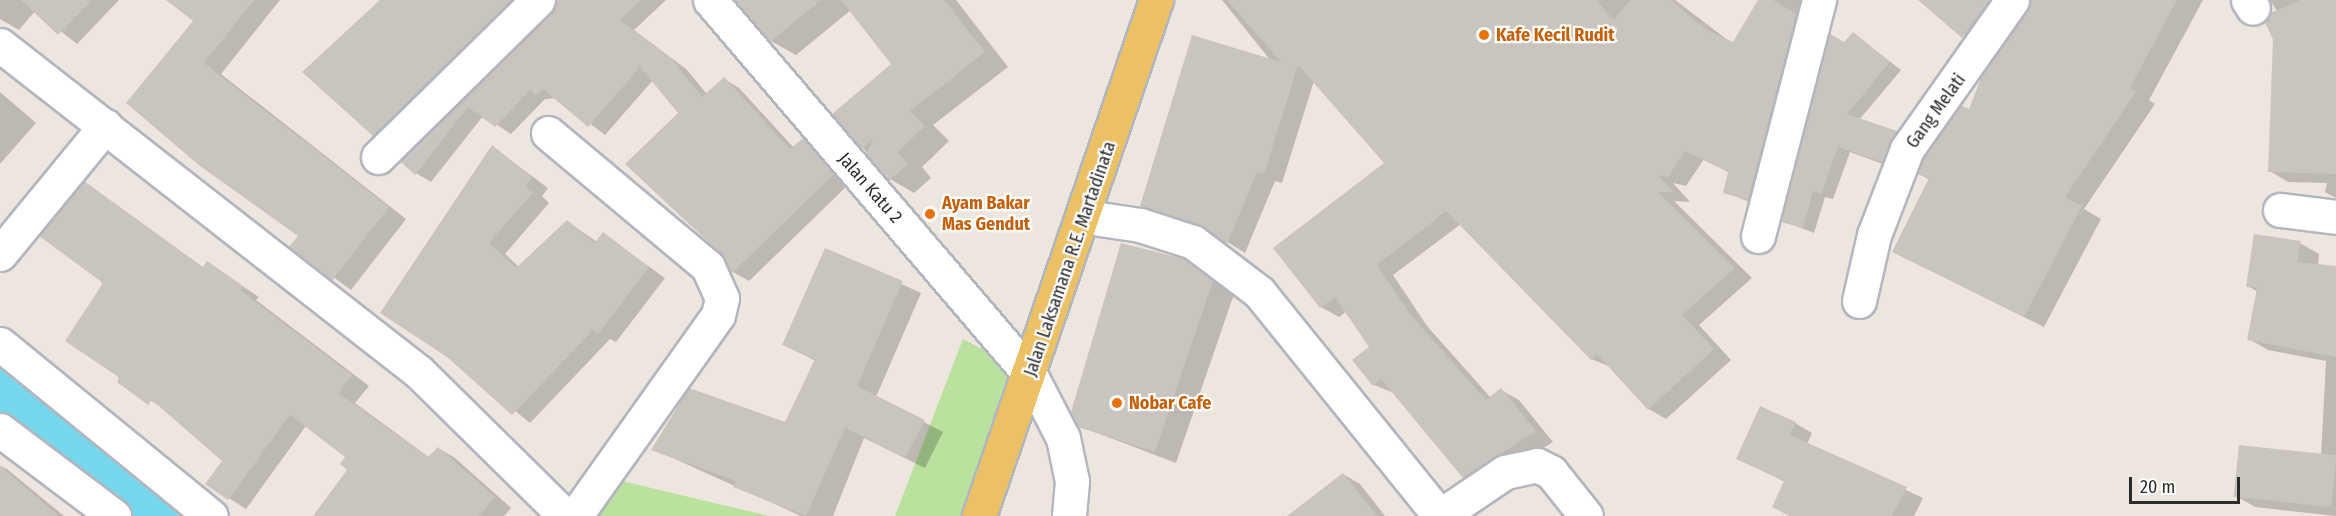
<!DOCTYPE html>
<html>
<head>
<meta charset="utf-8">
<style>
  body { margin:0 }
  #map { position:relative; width:2336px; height:516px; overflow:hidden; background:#ede6df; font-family:"Fira Sans Condensed",sans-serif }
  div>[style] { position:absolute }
  .green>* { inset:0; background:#bae19d }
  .shadow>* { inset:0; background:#0003 }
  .river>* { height:66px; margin:-33px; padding:0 33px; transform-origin:33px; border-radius:33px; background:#76d6eb }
  .building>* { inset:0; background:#c9c4bd; transform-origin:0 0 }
  .roads { filter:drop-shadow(2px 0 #b2b6bf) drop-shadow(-2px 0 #b2b6bf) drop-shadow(0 2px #b2b6bf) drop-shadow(0 -2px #b2b6bf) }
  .minor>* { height:33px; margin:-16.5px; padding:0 16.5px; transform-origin:16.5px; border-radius:16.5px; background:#fff }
  .major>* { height:33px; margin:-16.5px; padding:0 16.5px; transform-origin:16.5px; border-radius:16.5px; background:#ecc065 }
  .dots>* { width:16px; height:16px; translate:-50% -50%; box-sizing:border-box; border:3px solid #fff; border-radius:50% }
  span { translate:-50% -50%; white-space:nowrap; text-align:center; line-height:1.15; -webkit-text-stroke:4.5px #fff; paint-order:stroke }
  .food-label { font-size:18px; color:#c56008; font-weight:700 }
  .left { translate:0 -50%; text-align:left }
  .street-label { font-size:18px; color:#2c2c2c }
  .scale { position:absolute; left:2129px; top:477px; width:111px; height:27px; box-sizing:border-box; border:3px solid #2c2c2c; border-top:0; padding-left:8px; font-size:18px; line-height:21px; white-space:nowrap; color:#2c2c2c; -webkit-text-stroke:4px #fff; paint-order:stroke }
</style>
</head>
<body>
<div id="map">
  <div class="green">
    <div style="clip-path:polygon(963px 339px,1015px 366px,961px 516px,895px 516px)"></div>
    <div style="clip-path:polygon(605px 477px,769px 516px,588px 516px)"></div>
  </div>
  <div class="shadow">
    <div style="clip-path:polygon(0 0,119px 0,77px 44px,35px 11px,19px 30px,0 19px)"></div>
    <div style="clip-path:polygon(168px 0,280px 0,221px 74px,406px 219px,351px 290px,292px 247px,300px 236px,201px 165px,195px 21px)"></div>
    <div style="clip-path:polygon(382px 0,542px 0,391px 145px,374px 135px)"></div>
    <div style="clip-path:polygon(556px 0,666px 0,634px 30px,686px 69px,707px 94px,724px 79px,739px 88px,794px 148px,803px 140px,819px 149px,849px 184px,749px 281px,733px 272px,721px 252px,680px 113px,653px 80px,605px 135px,557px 98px,545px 99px,511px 134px,483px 116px,431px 182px,416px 173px,402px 161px,552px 14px)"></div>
    <div style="clip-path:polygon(736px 0,956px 0,1008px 67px,933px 125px,949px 141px,922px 167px,931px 178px,914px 193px,890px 179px,863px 148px,893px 64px,851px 10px,796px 55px,771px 41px)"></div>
    <div style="clip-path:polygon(1222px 0,1675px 0,1733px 44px,1761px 0,1822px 0,1766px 209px,1725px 192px,1730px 173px,1704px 159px,1686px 186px,1673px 183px,1690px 202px,1674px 201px,1752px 278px,1699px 325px,1731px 360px,1666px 419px,1649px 409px,1611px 367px,1591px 359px,1461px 224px,1393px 275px,1427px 326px,1491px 398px,1501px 390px,1519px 400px,1553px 442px,1482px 487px,1464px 477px,1394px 393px,1374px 385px,1371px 347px,1347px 311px,1339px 317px,1321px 307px,1386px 164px,1314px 81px,1282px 183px,1275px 181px,1245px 253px,1212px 232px,1142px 205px,1271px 61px)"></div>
    <div style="clip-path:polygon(1931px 0,1987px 0,2003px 14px,1980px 46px,1929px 7px)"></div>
    <div style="clip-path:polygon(2030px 0,2203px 0,2149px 100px,2155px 104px,2084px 209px,2101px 219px,2044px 327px,1894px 252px,1930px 180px,1919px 174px,1970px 111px,2029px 11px)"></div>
    <div style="clip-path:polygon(2270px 0,2336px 0,2336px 198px,2325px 192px,2327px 183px,2288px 182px,2270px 171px,2277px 11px)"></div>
    <div style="clip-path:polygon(1854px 34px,1901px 70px,1859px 120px,1907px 139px,1894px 168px,1850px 152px,1833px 199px,1825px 197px,1814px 233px,1783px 221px,1845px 44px)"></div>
    <div style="clip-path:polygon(0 92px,36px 123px,0 164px)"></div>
    <div style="clip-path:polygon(493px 147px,548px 188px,542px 196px,549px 203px,505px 254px,519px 267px,567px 221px,597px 242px,603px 234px,665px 278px,616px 342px,610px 339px,530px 423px,448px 356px)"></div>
    <div style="clip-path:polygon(84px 183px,204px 268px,208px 263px,259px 297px,256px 300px,369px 386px,355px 403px,430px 458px,438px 448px,455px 458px,511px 508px,504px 516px,315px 516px,349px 469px,347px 457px,306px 426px,246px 509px,207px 484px,224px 461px,168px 411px,119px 381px)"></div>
    <div style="clip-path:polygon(2300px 243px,2319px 254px,2318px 266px,2336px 269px,2336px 516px,2255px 507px,2236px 496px,2321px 456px,2326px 361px,2268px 350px,2249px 339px,2258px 292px,2248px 286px)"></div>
    <div style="clip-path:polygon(826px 249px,921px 293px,876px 397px,943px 432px,925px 468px,864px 438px,833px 516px,801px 516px,653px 449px,785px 424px,816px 361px,784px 345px)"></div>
    <div style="clip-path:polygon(1184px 260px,1234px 294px,1176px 463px,1079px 426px)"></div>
    <div style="clip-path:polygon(1795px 423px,1812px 433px,1807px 444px,1923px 498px,1914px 516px,1790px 516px,1774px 507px,1785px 482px,1738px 458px)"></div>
    <div style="clip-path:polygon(0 466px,7px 469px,64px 516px,0 516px)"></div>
    <div style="clip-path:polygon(1343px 474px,1360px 484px,1385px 516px,1289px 516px)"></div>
  </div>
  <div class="river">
    <div style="left:0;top:402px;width:191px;rotate:36.7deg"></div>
  </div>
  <div class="building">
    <div style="clip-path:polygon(21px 0,92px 0,58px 35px)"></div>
    <div style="clip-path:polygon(166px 0,254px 0,204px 63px,389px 207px,332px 281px,289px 247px,298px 236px,200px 166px,126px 103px,193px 21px)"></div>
    <div style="clip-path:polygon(380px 0,511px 0,373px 136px,302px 72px)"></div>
    <div style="clip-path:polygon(556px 0,641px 0,620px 20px,671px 58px,702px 97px,724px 77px,790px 149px,803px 138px,834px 174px,732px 273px,720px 253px,625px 164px,678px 113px,640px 67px,588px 127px,543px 89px,535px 95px,530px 90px,495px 127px,468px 107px,415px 175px,400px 161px,551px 13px)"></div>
    <div style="clip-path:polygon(735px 0,821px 0,770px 42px)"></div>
    <div style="clip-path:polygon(841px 0,944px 0,985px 52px,910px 111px,925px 126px,898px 152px,908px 164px,889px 180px,866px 154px,874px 137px,862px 149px,832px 114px,891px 64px)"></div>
    <div style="clip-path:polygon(1227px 0,1596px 0,1614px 20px,1630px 0,1671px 0,1705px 29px,1733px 42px,1758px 0,1773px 0,1796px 14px,1748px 200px,1723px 193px,1728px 172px,1685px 151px,1668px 177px,1658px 175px,1674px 192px,1658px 192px,1735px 268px,1682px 315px,1714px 349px,1648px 410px,1597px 354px,1591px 360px,1446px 211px,1377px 265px,1410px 314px,1486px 400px,1501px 388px,1536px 431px,1463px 478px,1381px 379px,1373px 386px,1352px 360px,1369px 347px,1335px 297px,1320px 308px,1273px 248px,1384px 163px,1298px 65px,1264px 174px,1257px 172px,1227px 244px,1199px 224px,1140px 206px,1192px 35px,1281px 62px)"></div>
    <div style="clip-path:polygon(1918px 0,1989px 0,1962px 38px)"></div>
    <div style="clip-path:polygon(2030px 0,2177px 0,2130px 88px,2136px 92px,2065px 197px,2082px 206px,2024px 317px,1892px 252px,1929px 178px,1917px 174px,1924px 158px,1961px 105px,1969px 109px,1983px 73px)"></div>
    <div style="clip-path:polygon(2300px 0,2336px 0,2336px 174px,2268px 172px,2273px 40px,2265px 22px,2270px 13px)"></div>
    <div style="clip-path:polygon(1853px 32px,1890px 62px,1847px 114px,1897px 131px,1882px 162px,1838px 147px,1821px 194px,1813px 191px,1803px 228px,1781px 222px,1830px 34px,1844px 42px)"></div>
    <div style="clip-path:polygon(492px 145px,532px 177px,526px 186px,533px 192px,489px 243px,516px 268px,567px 220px,595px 243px,603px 232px,649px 267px,598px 334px,593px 330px,512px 415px,447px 357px,380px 313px)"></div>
    <div style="clip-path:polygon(84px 181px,203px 267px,207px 261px,243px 286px,240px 290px,352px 375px,339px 393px,428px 457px,438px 447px,495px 497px,479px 516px,313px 516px,347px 470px,340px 464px,345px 457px,290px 415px,228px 500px,205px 484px,222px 461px,152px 400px,148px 405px,117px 382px,120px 378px,65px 341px,103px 283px,39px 236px)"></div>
    <div style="clip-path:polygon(2254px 234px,2301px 241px,2297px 262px,2336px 266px,2336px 357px,2247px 340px,2257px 288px,2246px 287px)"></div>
    <div style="clip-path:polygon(1121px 243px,1184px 259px,1213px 281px,1155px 452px,1078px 427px,1071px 412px)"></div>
    <div style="clip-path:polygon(825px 248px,903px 281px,857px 386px,925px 420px,905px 458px,845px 428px,806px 516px,733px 487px,736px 481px,651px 450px,689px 388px,785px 422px,815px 359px,782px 345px)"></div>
    <div style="clip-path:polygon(1760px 406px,1796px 422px,1790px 435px,1907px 487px,1892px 516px,1790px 516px,1772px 507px,1784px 481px,1736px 459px)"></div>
    <div style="left:2239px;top:445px;width:98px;height:52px;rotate:6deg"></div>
    <div style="clip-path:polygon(0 466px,59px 516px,0 516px)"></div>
    <div style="clip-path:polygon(1343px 473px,1377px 516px,1287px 516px)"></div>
  </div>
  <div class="roads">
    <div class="minor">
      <div style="left:710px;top:0;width:494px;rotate:49.5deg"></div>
      <div style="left:1031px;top:376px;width:70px;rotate:62.7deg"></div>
      <div style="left:1063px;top:438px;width:44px;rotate:78.2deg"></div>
      <div style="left:1072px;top:481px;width:35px;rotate:95deg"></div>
      <div style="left:2248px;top:0;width:9px;rotate:58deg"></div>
      <div style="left:0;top:45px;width:531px;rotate:37.97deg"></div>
      <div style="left:419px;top:372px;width:205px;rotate:44.6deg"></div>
      <div style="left:548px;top:133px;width:209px;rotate:39.9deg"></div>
      <div style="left:708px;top:267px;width:34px;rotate:66deg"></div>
      <div style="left:722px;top:298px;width:17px;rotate:103deg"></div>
      <div style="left:718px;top:315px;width:247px;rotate:125.4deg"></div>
      <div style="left:378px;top:157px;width:224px;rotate:-44.5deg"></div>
      <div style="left:2280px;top:210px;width:56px;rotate:7.1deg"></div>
      <div style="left:1086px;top:217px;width:55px;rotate:8.4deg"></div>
      <div style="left:1140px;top:225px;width:56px;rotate:17.8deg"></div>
      <div style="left:1193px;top:242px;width:83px;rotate:37.1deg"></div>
      <div style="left:1259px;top:292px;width:288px;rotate:51.1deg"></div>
      <div style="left:1758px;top:236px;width:244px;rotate:-75.5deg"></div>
      <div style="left:0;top:254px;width:166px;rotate:-50.6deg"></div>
      <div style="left:1859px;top:301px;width:68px;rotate:-77.2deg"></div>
      <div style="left:1874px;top:235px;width:92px;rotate:-69deg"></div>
      <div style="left:1907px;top:149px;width:182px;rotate:-54.8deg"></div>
      <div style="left:0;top:344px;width:272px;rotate:39.2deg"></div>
      <div style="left:0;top:430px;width:143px;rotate:37deg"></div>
      <div style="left:1440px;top:516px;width:78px;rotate:-34.1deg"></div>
      <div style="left:1505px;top:472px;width:33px;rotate:-12deg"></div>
      <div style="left:1537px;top:465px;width:16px;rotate:27deg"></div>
      <div style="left:1551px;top:472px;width:56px;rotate:51.5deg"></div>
    </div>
    <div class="major">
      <div style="left:979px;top:516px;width:546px;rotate:-71.07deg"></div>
    </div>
  </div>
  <div class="dots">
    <div style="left:1484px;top:35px;background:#e8710a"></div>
    <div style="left:930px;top:214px;background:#e8710a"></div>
    <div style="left:1117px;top:403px;background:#e8710a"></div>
  </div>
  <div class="food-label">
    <span class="left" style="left:1496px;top:35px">Kafe Kecil Rudit</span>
    <span class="left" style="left:942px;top:214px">Ayam Bakar<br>Mas Gendut</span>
    <span class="left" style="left:1129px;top:403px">Nobar Cafe</span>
  </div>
  <div class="street-label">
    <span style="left:1936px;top:111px;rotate:-54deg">Gang Melati</span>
    <span style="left:870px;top:188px;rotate:49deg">Jalan Katu 2</span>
    <span style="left:1070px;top:259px;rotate:-71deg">Jalan Laksamana R.E. Martadinata</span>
  </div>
  <div class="scale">20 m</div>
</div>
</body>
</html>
